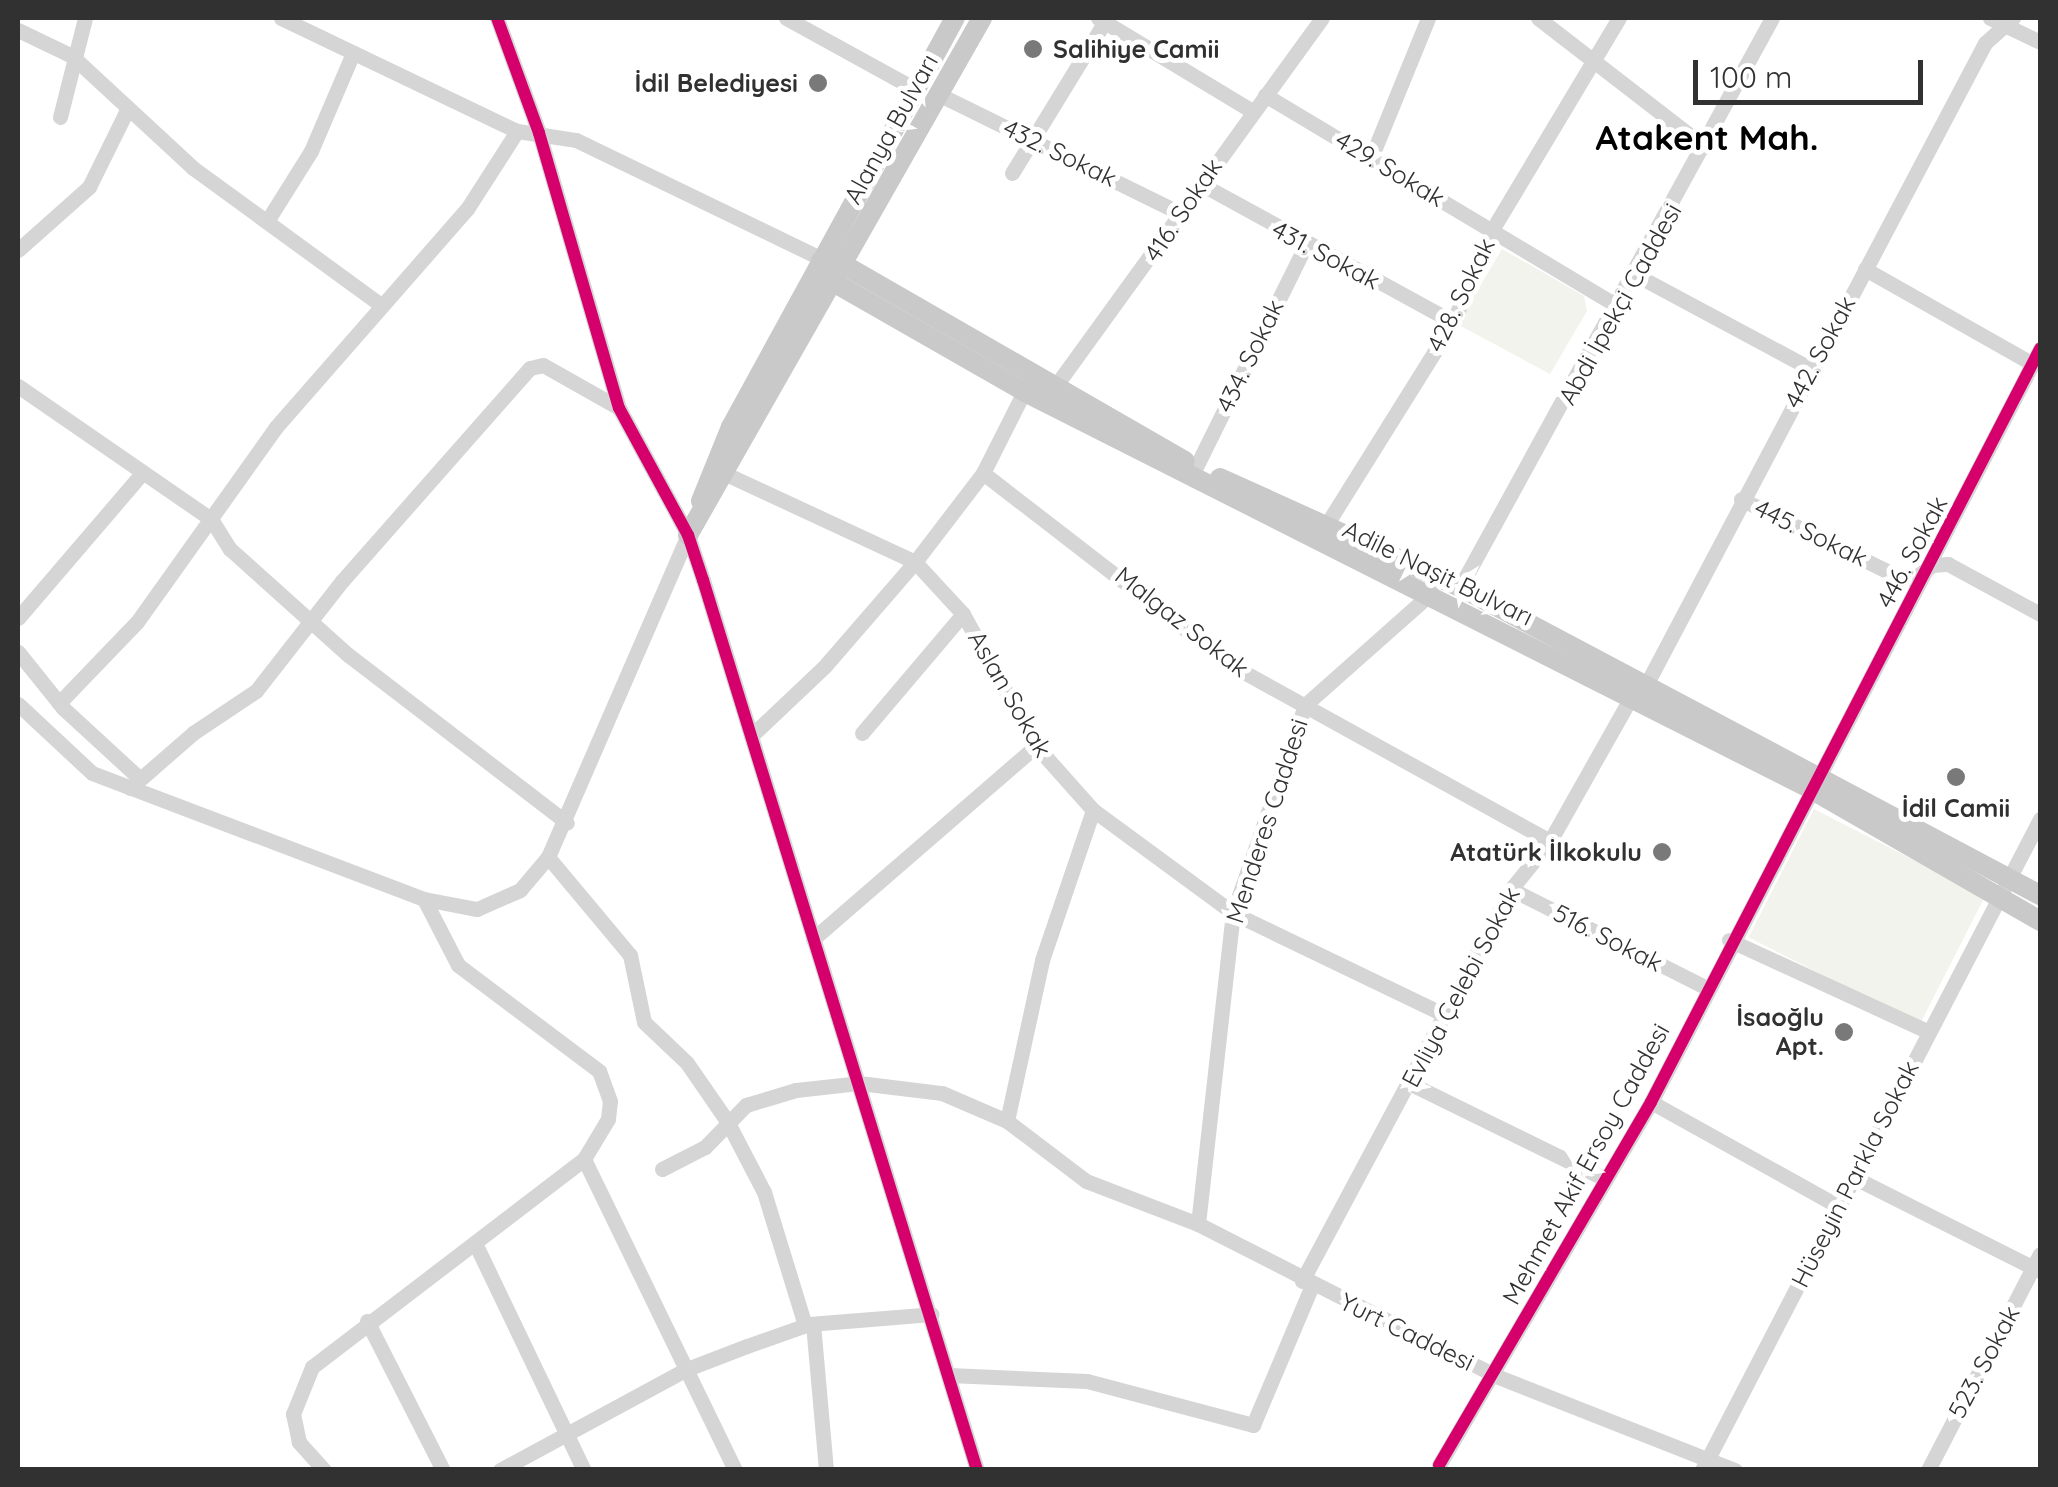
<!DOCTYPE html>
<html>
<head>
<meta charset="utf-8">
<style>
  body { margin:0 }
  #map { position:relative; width:2058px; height:1487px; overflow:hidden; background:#fff; font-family:Quicksand,sans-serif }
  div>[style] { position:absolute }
  .green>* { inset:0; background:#f1f3ec; transform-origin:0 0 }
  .minor>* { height:15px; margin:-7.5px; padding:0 7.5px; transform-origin:7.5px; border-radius:7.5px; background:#d5d5d5 }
  .major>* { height:20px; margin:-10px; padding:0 10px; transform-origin:10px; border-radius:10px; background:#c9c9c9 }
  .cycleway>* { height:12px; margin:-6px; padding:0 6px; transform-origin:6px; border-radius:6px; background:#d6006c }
  .dots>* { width:28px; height:28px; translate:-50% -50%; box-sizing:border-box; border:5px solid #fff; border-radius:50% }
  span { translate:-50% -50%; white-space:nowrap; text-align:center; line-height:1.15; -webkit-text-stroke:10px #fff; paint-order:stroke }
  .poi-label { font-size:25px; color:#313131; font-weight:700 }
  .left { translate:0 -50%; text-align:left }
  .right { translate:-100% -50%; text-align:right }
  .street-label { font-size:25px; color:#313131 }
  .district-label { font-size:35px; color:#000; font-weight:700 }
  .frame { position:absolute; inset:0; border:20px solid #313131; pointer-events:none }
  .scale { position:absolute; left:1693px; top:60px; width:230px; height:45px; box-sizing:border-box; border:5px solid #313131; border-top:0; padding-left:12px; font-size:30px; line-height:35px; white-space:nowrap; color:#313131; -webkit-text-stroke:8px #fff; paint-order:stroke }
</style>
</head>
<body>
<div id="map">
  <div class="green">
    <div style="clip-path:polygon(1502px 249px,1584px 296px,1587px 311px,1550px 374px,1457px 324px)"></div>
    <div style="left:1814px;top:809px;width:192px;height:144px;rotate:27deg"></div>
  </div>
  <div class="minor">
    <div style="left:281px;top:18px;width:262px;rotate:25.6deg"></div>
    <div style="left:517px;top:131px;width:60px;rotate:8.7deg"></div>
    <div style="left:576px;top:140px;width:283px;rotate:25.8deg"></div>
    <div style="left:497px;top:18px;width:122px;rotate:69.9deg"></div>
    <div style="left:539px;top:133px;width:286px;rotate:73.8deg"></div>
    <div style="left:619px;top:408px;width:145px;rotate:61.5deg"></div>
    <div style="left:688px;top:535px;width:47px;rotate:71.6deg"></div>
    <div style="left:703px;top:580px;width:931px;rotate:72.89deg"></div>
    <div style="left:786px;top:18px;width:147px;rotate:28.8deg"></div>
    <div style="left:1098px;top:18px;width:180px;rotate:31.1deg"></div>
    <div style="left:1538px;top:18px;width:211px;rotate:37.7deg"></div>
    <div style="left:1990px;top:18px;width:55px;rotate:25.6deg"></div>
    <div style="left:18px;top:30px;width:60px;rotate:25.7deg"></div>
    <div style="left:72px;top:56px;width:165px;rotate:42.8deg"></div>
    <div style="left:193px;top:168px;width:233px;rotate:36.1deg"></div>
    <div style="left:938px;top:94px;width:270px;rotate:26.2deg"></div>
    <div style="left:1265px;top:95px;width:411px;rotate:30.9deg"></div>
    <div style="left:60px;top:117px;width:102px;rotate:-75.8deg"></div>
    <div style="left:1371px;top:158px;width:151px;rotate:-67.8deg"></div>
    <div style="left:1012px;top:173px;width:182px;rotate:-58.5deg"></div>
    <div style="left:1201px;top:184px;width:287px;rotate:28.7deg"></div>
    <div style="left:269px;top:218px;width:79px;rotate:-57.9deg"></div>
    <div style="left:311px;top:151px;width:107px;rotate:-66.8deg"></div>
    <div style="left:18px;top:250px;width:95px;rotate:-41.6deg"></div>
    <div style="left:89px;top:187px;width:84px;rotate:-63.7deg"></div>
    <div style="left:1865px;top:269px;width:193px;rotate:29.5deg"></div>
    <div style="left:1636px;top:275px;width:199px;rotate:28.2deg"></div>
    <div style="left:18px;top:386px;width:234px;rotate:34.6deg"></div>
    <div style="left:211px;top:519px;width:36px;rotate:58deg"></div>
    <div style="left:230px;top:549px;width:157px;rotate:41.9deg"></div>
    <div style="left:347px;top:654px;width:277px;rotate:37.5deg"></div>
    <div style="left:1049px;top:395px;width:465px;rotate:-54.1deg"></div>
    <div style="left:1196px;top:467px;width:246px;rotate:-63.7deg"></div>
    <div style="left:983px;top:473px;width:314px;rotate:37.7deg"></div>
    <div style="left:1231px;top:665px;width:364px;rotate:28.9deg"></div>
    <div style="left:728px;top:475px;width:206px;rotate:24.9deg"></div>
    <div style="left:915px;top:562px;width:71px;rotate:47.3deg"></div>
    <div style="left:963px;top:614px;width:151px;rotate:61.1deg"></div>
    <div style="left:1036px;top:746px;width:86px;rotate:48.3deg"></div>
    <div style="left:1093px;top:810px;width:174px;rotate:36.3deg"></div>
    <div style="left:1233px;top:913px;width:233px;rotate:25.7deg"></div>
    <div style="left:1741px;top:499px;width:174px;rotate:26.3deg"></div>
    <div style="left:1897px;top:576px;width:16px;rotate:11deg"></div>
    <div style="left:1913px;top:579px;width:24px;rotate:-36deg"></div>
    <div style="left:1932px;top:565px;width:16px;rotate:-4deg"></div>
    <div style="left:1948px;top:564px;width:105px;rotate:28.5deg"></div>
    <div style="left:1325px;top:527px;width:242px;rotate:-58deg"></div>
    <div style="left:1453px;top:322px;width:100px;rotate:-67deg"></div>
    <div style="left:1492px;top:230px;width:247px;rotate:-59.1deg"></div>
    <div style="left:1460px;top:587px;width:649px;rotate:-61.26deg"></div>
    <div style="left:18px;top:618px;width:192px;rotate:-49.4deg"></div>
    <div style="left:18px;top:652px;width:72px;rotate:51.2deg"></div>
    <div style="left:63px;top:708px;width:103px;rotate:42.6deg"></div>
    <div style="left:1646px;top:685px;width:726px;rotate:-62.16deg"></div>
    <div style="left:1985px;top:43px;width:38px;rotate:-42deg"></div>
    <div style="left:59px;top:703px;width:112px;rotate:-46.1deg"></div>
    <div style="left:137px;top:622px;width:239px;rotate:-54.5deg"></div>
    <div style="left:276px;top:427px;width:290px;rotate:-48.8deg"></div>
    <div style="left:467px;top:209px;width:93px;rotate:-57.3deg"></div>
    <div style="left:18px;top:704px;width:101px;rotate:43deg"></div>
    <div style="left:92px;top:773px;width:355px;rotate:20.8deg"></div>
    <div style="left:424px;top:899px;width:54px;rotate:10.7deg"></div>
    <div style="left:477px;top:909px;width:47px;rotate:-23.8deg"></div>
    <div style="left:520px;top:890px;width:43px;rotate:-49.7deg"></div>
    <div style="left:548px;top:857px;width:351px;rotate:-66.5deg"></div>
    <div style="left:862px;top:733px;width:156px;rotate:-49.7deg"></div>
    <div style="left:751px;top:736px;width:100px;rotate:-43.4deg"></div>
    <div style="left:824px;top:667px;width:139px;rotate:-49.1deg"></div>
    <div style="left:915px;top:562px;width:112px;rotate:-52.6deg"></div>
    <div style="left:983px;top:473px;width:100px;rotate:-63.2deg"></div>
    <div style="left:130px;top:788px;width:84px;rotate:-41.1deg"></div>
    <div style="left:193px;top:733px;width:76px;rotate:-33.7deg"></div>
    <div style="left:256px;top:691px;width:140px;rotate:-52deg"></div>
    <div style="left:342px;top:581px;width:284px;rotate:-48.6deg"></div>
    <div style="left:530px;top:368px;width:13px;rotate:-13deg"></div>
    <div style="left:543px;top:365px;width:87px;rotate:29.5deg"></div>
    <div style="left:548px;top:857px;width:128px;rotate:50.1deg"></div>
    <div style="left:630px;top:955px;width:68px;rotate:78.2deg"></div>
    <div style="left:644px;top:1022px;width:59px;rotate:43.6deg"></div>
    <div style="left:687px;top:1063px;width:70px;rotate:55.4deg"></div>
    <div style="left:727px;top:1121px;width:80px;rotate:62.5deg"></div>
    <div style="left:764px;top:1192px;width:139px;rotate:72.9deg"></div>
    <div style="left:1511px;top:889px;width:217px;rotate:26.8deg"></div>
    <div style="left:813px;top:939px;width:295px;rotate:-40.9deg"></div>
    <div style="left:1729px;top:940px;width:220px;rotate:24.7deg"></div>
    <div style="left:1409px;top:1083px;width:216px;rotate:26.1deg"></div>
    <div style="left:1651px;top:1102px;width:212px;rotate:29.1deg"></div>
    <div style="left:1007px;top:1121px;width:165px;rotate:-77.7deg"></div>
    <div style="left:1042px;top:960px;width:158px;rotate:-71.2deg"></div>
    <div style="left:584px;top:1159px;width:346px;rotate:64.1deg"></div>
    <div style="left:662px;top:1169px;width:48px;rotate:-27.1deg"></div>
    <div style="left:705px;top:1147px;width:59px;rotate:-45.7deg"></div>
    <div style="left:746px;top:1105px;width:52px;rotate:-16.7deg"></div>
    <div style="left:796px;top:1090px;width:63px;rotate:-6.3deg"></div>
    <div style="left:859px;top:1083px;width:84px;rotate:6.9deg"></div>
    <div style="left:942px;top:1093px;width:71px;rotate:23.3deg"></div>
    <div style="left:1007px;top:1121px;width:99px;rotate:37.2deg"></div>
    <div style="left:1086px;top:1181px;width:120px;rotate:21deg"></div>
    <div style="left:1198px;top:1224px;width:335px;rotate:27deg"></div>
    <div style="left:1496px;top:1376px;width:257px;rotate:21.5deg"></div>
    <div style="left:1853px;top:1177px;width:209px;rotate:26.7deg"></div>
    <div style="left:1198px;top:1224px;width:313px;rotate:-83.6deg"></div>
    <div style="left:1233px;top:913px;width:220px;rotate:-70.9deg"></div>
    <div style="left:1305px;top:705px;width:169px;rotate:-41.6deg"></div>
    <div style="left:475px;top:1243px;width:252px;rotate:64.4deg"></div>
    <div style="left:1302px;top:1281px;width:444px;rotate:-61.9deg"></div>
    <div style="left:1511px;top:889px;width:62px;rotate:-50.9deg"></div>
    <div style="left:1550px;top:841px;width:163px;rotate:-60.6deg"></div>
    <div style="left:367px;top:1321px;width:167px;rotate:63deg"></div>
    <div style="left:813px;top:1324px;width:147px;rotate:84.9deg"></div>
    <div style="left:949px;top:1375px;width:138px;rotate:2.5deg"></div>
    <div style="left:1087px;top:1381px;width:172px;rotate:14.8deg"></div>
    <div style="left:1253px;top:1425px;width:152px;rotate:-67.1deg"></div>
    <div style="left:1439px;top:1465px;width:420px;rotate:-59.7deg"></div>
    <div style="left:1651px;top:1102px;width:848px;rotate:-62.68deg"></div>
    <div style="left:324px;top:1470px;width:38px;rotate:-132deg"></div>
    <div style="left:299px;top:1442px;width:29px;rotate:-102deg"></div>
    <div style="left:293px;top:1414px;width:51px;rotate:-68deg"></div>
    <div style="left:312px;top:1367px;width:342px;rotate:-37.4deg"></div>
    <div style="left:584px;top:1159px;width:47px;rotate:-59deg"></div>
    <div style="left:608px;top:1119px;width:18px;rotate:-84deg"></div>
    <div style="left:610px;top:1101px;width:32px;rotate:-110deg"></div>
    <div style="left:599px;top:1071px;width:176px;rotate:-143.1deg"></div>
    <div style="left:458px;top:965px;width:74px;rotate:-117.3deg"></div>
    <div style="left:500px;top:1470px;width:213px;rotate:-28.4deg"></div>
    <div style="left:687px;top:1369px;width:64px;rotate:-21deg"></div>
    <div style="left:747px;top:1346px;width:66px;rotate:-19.5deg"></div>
    <div style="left:809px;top:1324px;width:123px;rotate:-4.6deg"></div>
    <div style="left:1702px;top:1470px;width:734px;rotate:-62.56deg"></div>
    <div style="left:1928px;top:1470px;width:243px;rotate:-62.6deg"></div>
  </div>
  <div class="major">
    <div style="left:821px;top:261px;width:26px;rotate:58deg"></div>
    <div style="left:835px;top:283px;width:219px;rotate:29.8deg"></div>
    <div style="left:1025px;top:392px;width:878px;rotate:26.8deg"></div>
    <div style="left:1809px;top:788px;width:267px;rotate:29.9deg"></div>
    <div style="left:844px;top:265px;width:393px;rotate:29.9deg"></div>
    <div style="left:1220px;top:478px;width:264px;rotate:24.4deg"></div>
    <div style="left:1460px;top:587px;width:657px;rotate:27.97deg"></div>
    <div style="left:701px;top:501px;width:80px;rotate:-67.9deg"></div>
    <div style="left:731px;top:427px;width:466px;rotate:-61.3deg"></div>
    <div style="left:688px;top:535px;width:595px;rotate:-60.37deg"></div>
  </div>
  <div class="cycleway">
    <div style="left:497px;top:18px;width:122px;rotate:69.9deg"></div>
    <div style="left:539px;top:133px;width:286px;rotate:73.8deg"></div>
    <div style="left:619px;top:408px;width:145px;rotate:61.5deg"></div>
    <div style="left:688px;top:535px;width:47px;rotate:71.6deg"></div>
    <div style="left:703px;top:580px;width:931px;rotate:72.89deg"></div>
    <div style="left:1439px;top:1465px;width:420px;rotate:-59.7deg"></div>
    <div style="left:1651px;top:1102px;width:848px;rotate:-62.68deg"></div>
  </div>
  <div class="dots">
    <div style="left:1033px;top:49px;background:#797979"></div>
    <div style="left:818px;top:83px;background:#797979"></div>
    <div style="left:1956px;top:777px;background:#797979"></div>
    <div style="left:1662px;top:852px;background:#797979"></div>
    <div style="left:1844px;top:1032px;background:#797979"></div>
  </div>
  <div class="poi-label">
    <span class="left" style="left:1053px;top:49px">Salihiye Camii</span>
    <span class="right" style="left:798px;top:83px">İdil Belediyesi</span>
    <span style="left:1956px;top:808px">İdil Camii</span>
    <span class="right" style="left:1642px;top:852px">Atatürk İlkokulu</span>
    <span class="right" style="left:1824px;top:1032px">İsaoğlu<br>Apt.</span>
  </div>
  <div class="street-label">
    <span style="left:891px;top:129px;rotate:-61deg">Alanya Bulvarı</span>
    <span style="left:1060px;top:153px;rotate:26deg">432. Sokak</span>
    <span style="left:1390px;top:169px;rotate:31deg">429. Sokak</span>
    <span style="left:1183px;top:210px;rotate:-56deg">416. Sokak</span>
    <span style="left:1326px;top:255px;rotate:28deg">431. Sokak</span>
    <span style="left:1461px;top:295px;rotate:-64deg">428. Sokak</span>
    <span style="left:1620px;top:304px;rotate:-61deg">Abdi İpekçi Caddesi</span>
    <span style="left:1820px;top:352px;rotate:-62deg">442. Sokak</span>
    <span style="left:1250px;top:356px;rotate:-64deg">434. Sokak</span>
    <span style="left:1811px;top:533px;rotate:26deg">445. Sokak</span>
    <span style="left:1912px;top:552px;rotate:-62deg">446. Sokak</span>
    <span style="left:1438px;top:573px;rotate:26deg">Adile Naşit Bulvarı</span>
    <span style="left:1182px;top:622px;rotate:38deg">Malgaz Sokak</span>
    <span style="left:1010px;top:694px;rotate:60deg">Aslan Sokak</span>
    <span style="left:1267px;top:821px;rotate:-72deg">Menderes Caddesi</span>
    <span style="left:1608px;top:938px;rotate:27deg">516. Sokak</span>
    <span style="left:1461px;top:987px;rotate:-62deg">Evliya Çelebi Sokak</span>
    <span style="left:1586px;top:1164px;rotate:-61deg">Mehmet Akif Ersoy Caddesi</span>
    <span style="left:1855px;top:1174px;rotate:-63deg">Hüseyin Parkla Sokak</span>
    <span style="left:1407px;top:1332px;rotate:26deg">Yurt Caddesi</span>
    <span style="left:1984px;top:1362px;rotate:-62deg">523. Sokak</span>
  </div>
  <div class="district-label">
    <span style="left:1707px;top:137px">Atakent Mah.</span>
  </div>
  <div class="frame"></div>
  <div class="scale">100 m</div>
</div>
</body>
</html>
